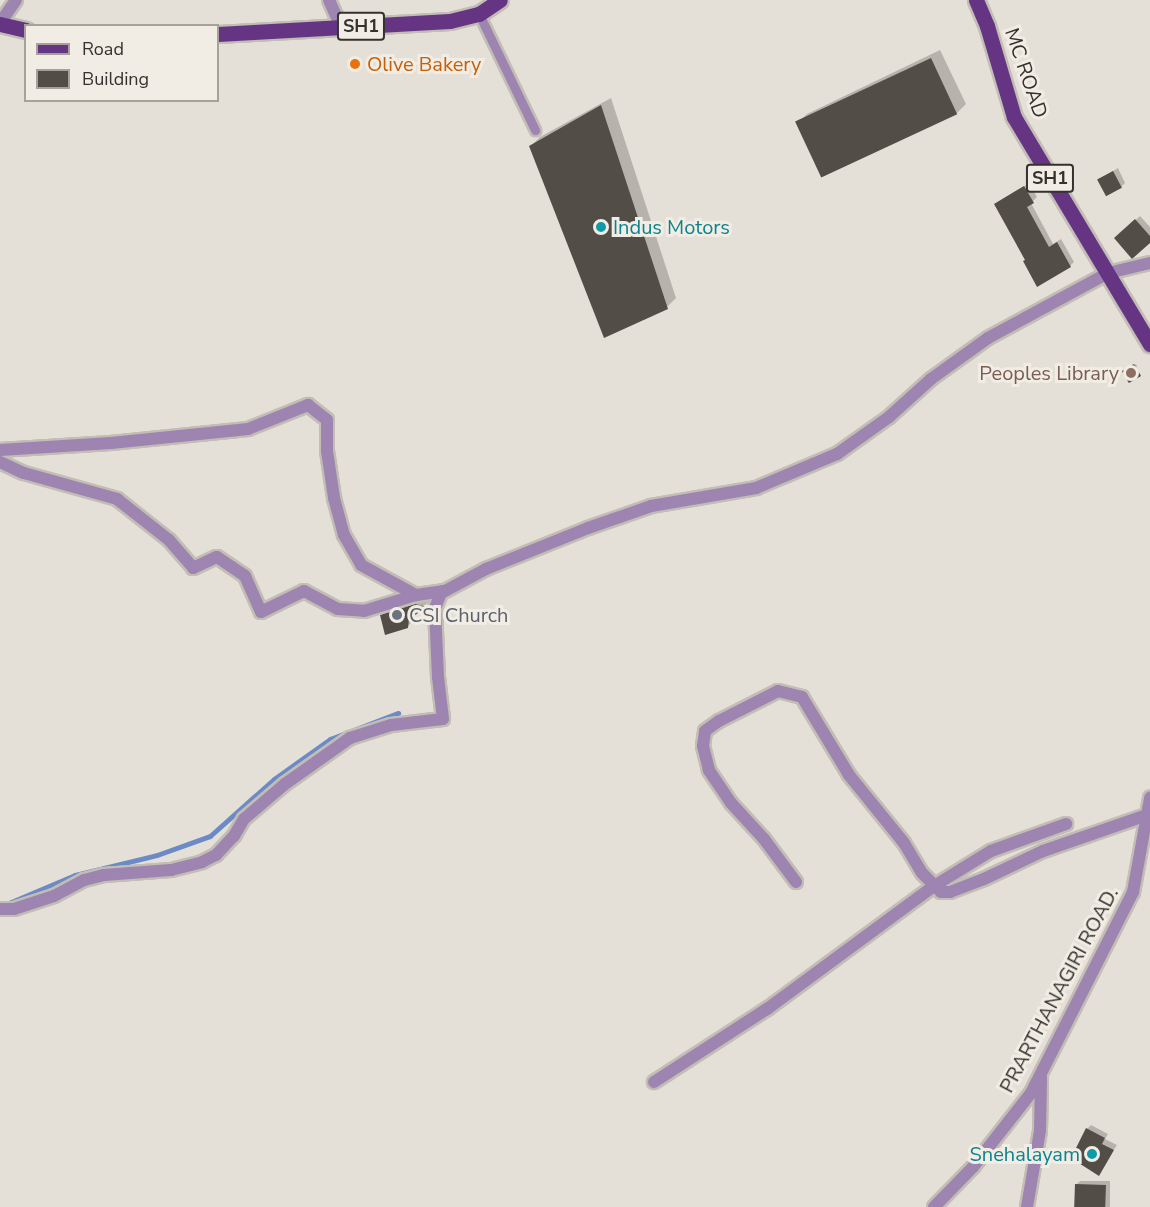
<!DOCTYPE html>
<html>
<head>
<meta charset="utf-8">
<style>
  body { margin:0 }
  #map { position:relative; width:1150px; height:1207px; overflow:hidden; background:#e5e0d7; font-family:"Nunito Sans",sans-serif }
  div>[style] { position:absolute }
  .shadow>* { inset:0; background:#0003 }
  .stream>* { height:5px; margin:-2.5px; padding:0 2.5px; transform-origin:2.5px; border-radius:2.5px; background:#6c8bc6 }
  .building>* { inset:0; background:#524d46; transform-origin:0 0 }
  .roads { filter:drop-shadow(2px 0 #c2bdb5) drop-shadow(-2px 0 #c2bdb5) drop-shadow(0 2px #c2bdb5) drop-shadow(0 -2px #c2bdb5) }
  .service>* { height:9px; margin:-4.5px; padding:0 4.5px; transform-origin:4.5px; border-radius:4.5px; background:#9d84b1 }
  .minor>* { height:12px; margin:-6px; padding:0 6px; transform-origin:6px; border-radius:6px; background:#9d84b1 }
  .primary>* { height:15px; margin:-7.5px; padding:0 7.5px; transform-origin:7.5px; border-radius:7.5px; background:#653584 }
  .dots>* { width:16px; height:16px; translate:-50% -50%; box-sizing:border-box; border:3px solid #f2ede4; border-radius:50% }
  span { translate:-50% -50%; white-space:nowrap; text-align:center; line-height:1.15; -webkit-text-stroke:6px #f2ede4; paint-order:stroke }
  .shield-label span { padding:2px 4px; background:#f2ede4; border:2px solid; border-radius:4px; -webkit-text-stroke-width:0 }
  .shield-label { font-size:18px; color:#34322e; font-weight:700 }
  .food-label { font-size:20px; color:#c56008 }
  .left { translate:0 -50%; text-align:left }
  .street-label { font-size:20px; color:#34322e }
  .culture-label { font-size:20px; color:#0d838f }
  .right { translate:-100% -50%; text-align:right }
  .education-label { font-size:20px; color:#785e54 }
  .worship-label { font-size:20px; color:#5b616d }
  .legend { position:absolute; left:24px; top:24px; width:195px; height:78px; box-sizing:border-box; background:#f2ede4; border:2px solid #a6a29b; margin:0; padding:8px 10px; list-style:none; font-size:18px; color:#34322e }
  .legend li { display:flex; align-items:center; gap:12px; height:30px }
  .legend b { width:30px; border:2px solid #a6a29b }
</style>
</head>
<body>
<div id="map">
  <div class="shadow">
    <div style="clip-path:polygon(940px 50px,966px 104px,957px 113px,798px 123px,807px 114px)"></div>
    <div style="clip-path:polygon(611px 98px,676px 298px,667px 307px,531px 146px,540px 137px)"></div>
    <div style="clip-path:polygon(1118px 168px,1125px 183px,1121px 187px,1098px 180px)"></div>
    <div style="clip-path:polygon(1029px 183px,1037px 197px,1031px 203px,1053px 244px,1061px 239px,1074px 262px,1070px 266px,1027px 259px,996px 204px)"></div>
    <div style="clip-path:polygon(1140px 216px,1150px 227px,1150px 241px,1116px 238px)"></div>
    <div style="clip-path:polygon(1136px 364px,1140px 375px,1125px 370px)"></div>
    <div style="clip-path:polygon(420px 600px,429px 602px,412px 614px,411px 623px,407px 627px,382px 615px,386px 611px)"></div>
    <div style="clip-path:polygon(1091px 1125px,1108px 1134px,1105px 1139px,1117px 1145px,1098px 1174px,1087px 1129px)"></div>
    <div style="clip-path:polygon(1080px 1181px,1110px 1181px,1110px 1207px,1076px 1207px,1076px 1185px)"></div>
  </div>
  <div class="stream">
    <div style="left:4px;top:905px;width:77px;rotate:-22.9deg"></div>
    <div style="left:75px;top:875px;width:84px;rotate:-13.7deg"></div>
    <div style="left:157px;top:855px;width:56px;rotate:-19.7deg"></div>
    <div style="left:210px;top:836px;width:86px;rotate:-41.7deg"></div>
    <div style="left:274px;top:779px;width:69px;rotate:-35.5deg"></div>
    <div style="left:330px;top:739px;width:73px;rotate:-20.9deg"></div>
  </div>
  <div class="building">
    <div style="left:931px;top:58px;width:62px;height:150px;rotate:65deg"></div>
    <div style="clip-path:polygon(601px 105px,668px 309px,604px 338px,529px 146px)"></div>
    <div style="left:1113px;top:171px;width:19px;height:18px;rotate:62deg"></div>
    <div style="clip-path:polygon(1024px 186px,1034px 203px,1027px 207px,1049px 247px,1057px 242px,1071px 267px,1037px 287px,1023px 261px,1025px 260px,994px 204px)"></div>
    <div style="clip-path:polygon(1135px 219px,1150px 236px,1150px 243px,1132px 259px,1114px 238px)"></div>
    <div style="left:1134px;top:364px;width:14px;height:14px;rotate:60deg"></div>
    <div style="clip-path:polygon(415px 604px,427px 607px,409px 619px,408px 628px,385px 635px,380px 615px)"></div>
    <div style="clip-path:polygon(1086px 1128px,1105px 1138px,1102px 1144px,1114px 1150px,1099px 1176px,1071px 1158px)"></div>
    <div style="left:1075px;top:1184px;width:31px;height:23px;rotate:2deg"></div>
  </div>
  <div class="roads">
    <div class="service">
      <div style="left:479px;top:14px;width:129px;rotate:64.2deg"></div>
    </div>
    <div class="minor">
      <div style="left:329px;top:0;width:30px;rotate:66deg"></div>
      <div style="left:0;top:23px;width:28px;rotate:-55deg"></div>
      <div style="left:0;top:450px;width:111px;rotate:-3.6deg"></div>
      <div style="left:111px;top:443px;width:138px;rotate:-5.8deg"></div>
      <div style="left:248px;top:429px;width:65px;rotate:-21.8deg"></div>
      <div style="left:308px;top:405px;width:24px;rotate:38deg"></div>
      <div style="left:327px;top:420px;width:31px;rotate:90deg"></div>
      <div style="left:327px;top:451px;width:48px;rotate:81.5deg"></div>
      <div style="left:334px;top:498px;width:38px;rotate:75deg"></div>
      <div style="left:344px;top:535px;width:34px;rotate:60deg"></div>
      <div style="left:361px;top:565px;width:63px;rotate:28.6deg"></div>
      <div style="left:0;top:462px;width:26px;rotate:25deg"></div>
      <div style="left:24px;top:473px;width:97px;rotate:15.6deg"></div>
      <div style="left:117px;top:499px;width:66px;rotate:38.3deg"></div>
      <div style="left:169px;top:540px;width:37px;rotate:49deg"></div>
      <div style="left:193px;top:568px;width:26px;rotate:-25deg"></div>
      <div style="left:217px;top:557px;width:34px;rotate:34deg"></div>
      <div style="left:245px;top:576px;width:39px;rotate:66deg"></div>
      <div style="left:261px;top:612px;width:48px;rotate:-26deg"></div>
      <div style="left:304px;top:591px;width:38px;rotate:28deg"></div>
      <div style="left:338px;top:609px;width:26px;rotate:4deg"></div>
      <div style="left:364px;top:611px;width:54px;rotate:-17.1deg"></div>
      <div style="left:416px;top:595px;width:29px;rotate:-8deg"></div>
      <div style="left:445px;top:591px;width:47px;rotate:-28.2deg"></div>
      <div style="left:486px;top:569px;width:110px;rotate:-21.9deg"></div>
      <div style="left:588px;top:528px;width:67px;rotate:-19.2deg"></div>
      <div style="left:651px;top:506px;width:107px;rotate:-9.7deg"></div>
      <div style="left:756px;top:488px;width:88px;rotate:-22.8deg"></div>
      <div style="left:837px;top:454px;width:64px;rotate:-35.4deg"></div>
      <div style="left:889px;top:417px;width:57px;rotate:-42.1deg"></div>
      <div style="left:931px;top:379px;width:70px;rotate:-35.7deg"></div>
      <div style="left:988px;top:338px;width:136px;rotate:-28.4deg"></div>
      <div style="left:1108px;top:273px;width:43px;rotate:-13.4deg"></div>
      <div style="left:796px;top:882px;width:54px;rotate:-126.7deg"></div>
      <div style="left:764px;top:839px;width:49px;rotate:-132.5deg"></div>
      <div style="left:731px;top:803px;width:40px;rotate:-124deg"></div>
      <div style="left:709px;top:770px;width:25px;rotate:-104deg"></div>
      <div style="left:703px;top:746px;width:15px;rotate:-82deg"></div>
      <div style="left:705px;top:731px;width:17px;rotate:-36deg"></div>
      <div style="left:719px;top:721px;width:66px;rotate:-27deg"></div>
      <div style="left:778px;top:691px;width:25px;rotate:14deg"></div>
      <div style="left:802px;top:697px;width:91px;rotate:58.9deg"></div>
      <div style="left:849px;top:775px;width:87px;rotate:51deg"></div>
      <div style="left:904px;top:843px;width:35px;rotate:59deg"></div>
      <div style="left:922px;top:873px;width:27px;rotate:45deg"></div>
      <div style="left:941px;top:892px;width:9px"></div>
      <div style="left:950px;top:892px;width:36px;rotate:-21deg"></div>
      <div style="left:984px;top:879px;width:65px;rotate:-25.4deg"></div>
      <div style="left:1043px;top:851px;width:110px;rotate:-19.1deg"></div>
      <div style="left:0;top:909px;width:14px"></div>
      <div style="left:14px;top:909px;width:42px;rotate:-18deg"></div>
      <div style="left:54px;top:896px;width:34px;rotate:-28deg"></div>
      <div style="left:84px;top:880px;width:21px;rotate:-14deg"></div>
      <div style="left:104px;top:875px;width:67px;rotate:-4.3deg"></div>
      <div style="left:171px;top:870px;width:32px;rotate:-14deg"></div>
      <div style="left:202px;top:862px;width:16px;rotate:-27deg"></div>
      <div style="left:216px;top:855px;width:26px;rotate:-47deg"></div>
      <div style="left:234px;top:836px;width:20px;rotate:-60deg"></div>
      <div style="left:244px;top:819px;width:54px;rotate:-40.5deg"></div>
      <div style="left:285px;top:784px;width:80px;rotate:-35.3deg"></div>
      <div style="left:350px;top:738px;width:43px;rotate:-17.6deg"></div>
      <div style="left:391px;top:725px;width:52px;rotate:-6.6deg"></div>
      <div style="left:443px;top:719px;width:42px;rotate:-96.8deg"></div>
      <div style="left:438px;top:677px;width:69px;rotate:-92.5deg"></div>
      <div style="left:435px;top:608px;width:18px;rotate:-68deg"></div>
      <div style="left:654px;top:1082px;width:135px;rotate:-32.9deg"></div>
      <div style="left:767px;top:1009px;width:207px;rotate:-36.4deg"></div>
      <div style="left:934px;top:886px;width:67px;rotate:-31.6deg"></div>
      <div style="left:991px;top:851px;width:80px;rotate:-19.8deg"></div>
      <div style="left:934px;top:1207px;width:56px;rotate:-45.7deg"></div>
      <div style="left:973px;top:1167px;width:94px;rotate:-51.9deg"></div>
      <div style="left:1031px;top:1093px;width:225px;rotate:-63.1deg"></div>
      <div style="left:1133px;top:892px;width:96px;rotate:-79.7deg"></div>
      <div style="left:1027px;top:1207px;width:77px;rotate:-80.3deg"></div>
      <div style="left:1040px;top:1131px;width:54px;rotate:-88.9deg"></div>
    </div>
    <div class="primary">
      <div style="left:976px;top:0;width:28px;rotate:67deg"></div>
      <div style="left:987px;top:26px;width:95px;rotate:73.5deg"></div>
      <div style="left:1014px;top:117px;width:265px;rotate:59.1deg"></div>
      <div style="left:0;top:24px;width:27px;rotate:13deg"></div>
      <div style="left:218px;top:34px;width:232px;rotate:-3.2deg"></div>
      <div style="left:450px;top:21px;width:30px;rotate:-14deg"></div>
      <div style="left:479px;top:14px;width:25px;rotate:-34deg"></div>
    </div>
  </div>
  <div class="dots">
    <div style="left:355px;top:64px;background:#e8710a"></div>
    <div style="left:601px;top:227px;background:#0f9aa8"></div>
    <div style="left:1131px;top:373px;background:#8d6e63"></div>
    <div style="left:397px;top:615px;background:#6b7280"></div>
    <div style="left:1092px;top:1154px;background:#0f9aa8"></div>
  </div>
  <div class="shield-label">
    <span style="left:361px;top:26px">SH1</span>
    <span style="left:1050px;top:178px">SH1</span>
  </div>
  <div class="food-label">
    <span class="left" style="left:367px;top:64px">Olive Bakery</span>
  </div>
  <div class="street-label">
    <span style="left:1026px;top:73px;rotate:71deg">MC ROAD</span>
    <span style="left:1059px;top:990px;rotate:-62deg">PRARTHANAGIRI ROAD.</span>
  </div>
  <div class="culture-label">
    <span class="left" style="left:613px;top:227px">Indus Motors</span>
    <span class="right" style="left:1080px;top:1154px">Snehalayam</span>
  </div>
  <div class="education-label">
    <span class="right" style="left:1119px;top:373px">Peoples Library</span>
  </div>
  <div class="worship-label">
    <span class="left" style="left:409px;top:615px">CSI Church</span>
  </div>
  <ul class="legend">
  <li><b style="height:8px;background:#653584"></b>Road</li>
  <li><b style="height:16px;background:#524d46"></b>Building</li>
  </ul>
</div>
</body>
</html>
